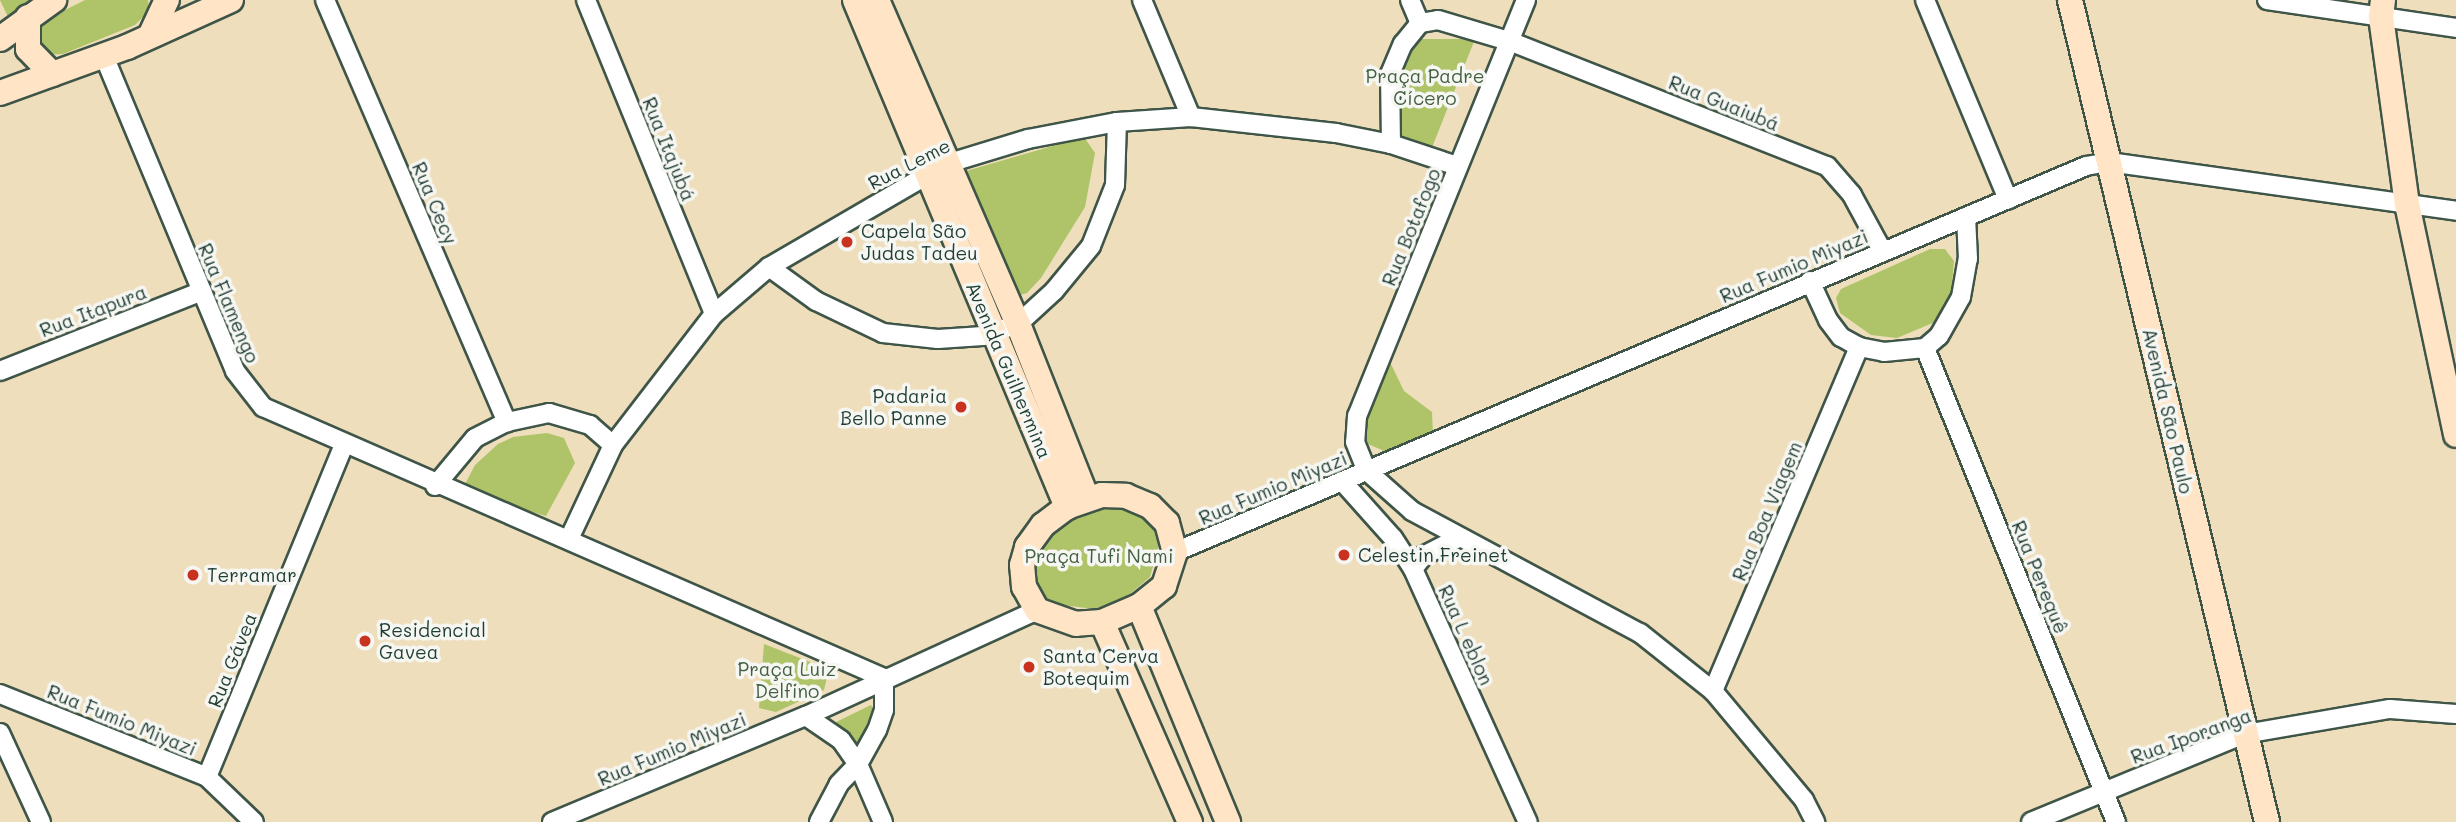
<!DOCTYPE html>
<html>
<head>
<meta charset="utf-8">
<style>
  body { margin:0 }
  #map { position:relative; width:2456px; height:822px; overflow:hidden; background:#eedebc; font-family:Mali,sans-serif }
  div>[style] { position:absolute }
  .green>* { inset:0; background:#afc468 }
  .roads { filter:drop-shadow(2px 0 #3e5548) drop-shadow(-2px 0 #3e5548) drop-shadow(0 2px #3e5548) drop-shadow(0 -2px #3e5548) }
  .street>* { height:18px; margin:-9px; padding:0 9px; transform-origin:9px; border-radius:9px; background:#fff }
  .secondary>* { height:24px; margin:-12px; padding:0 12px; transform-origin:12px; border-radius:12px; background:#ffe4c6 }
  .dots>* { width:19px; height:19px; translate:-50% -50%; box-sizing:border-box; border:4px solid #f6f6f2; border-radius:50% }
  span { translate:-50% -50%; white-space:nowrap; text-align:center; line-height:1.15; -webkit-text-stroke:7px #f6f6f2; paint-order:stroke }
  .park-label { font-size:19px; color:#435f41 }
  .street-label { font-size:19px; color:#1f3d34 }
  .poi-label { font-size:19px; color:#1f3d34 }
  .left { translate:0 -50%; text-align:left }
  .right { translate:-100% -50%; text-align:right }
</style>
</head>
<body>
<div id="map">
  <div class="green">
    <div style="clip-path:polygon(0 0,29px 0,8px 17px)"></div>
    <div style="clip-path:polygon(85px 0,148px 0,149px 11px,135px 25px,63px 54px,45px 55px,33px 34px,41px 22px)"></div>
    <div style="clip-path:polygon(1422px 39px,1475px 39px,1431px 150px,1404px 145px,1394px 96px,1395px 80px,1410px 51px)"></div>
    <div style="clip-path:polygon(1084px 137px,1095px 153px,1085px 207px,1041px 278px,1027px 293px,1016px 296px,959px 173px)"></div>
    <div style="clip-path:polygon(1930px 249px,1945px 249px,1954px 261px,1951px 294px,1935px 322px,1897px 338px,1871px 335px,1840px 313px,1836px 298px,1841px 289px)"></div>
    <div style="clip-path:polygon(1390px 362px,1404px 391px,1432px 412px,1433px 434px,1389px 453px,1368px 444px,1362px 423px)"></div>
    <div style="clip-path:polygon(547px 433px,564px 438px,575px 463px,546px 516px,471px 494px,464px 486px,475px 465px,498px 444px,513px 437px)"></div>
    <div style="clip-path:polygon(1129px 502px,1156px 525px,1159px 545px,1150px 577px,1125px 598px,1094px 609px,1054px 604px,1036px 594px,1033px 543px,1086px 507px)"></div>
    <div style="clip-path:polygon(764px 644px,823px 667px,827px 677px,824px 690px,776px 712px,759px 708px)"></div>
    <div style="clip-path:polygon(871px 705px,874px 710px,866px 725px,863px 749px,856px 750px,836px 722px)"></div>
  </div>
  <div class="roads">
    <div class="street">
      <div style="left:325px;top:0;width:460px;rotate:66.7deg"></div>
      <div style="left:586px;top:0;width:339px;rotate:67.8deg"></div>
      <div style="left:1142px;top:0;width:127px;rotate:67.3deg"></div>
      <div style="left:1410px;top:0;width:25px;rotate:67deg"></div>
      <div style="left:1526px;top:0;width:449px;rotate:112.1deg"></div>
      <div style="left:1357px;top:416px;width:26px;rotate:94deg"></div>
      <div style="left:1355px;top:442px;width:31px;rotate:68deg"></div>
      <div style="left:1367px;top:471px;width:60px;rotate:41.6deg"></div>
      <div style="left:1412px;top:511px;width:259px;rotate:28.2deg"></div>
      <div style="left:1640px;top:633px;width:93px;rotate:38.5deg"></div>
      <div style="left:1713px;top:691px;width:142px;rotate:50.1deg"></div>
      <div style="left:1804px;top:800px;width:25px;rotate:63deg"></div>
      <div style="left:1925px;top:0;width:216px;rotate:67.4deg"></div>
      <div style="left:2267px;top:0;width:191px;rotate:8.4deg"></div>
      <div style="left:104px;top:56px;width:341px;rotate:67.4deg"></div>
      <div style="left:235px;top:371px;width:46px;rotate:52.1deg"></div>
      <div style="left:263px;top:407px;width:678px;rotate:23.58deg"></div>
      <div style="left:884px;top:678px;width:32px;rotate:90deg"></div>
      <div style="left:884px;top:710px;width:21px;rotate:109deg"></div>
      <div style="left:877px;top:730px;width:39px;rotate:119deg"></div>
      <div style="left:858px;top:764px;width:28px;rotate:134deg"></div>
      <div style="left:839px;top:784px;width:43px;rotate:117.8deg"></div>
      <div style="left:1391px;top:144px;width:70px;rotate:-90.8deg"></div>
      <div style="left:1390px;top:74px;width:33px;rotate:-67deg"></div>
      <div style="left:1403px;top:44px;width:27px;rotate:-51deg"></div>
      <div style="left:1420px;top:23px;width:18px;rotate:-9deg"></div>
      <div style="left:1438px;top:20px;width:74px;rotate:16.5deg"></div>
      <div style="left:1509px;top:41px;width:342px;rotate:21.5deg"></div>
      <div style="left:1827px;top:166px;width:38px;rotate:49deg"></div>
      <div style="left:1852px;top:195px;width:65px;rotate:61.5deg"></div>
      <div style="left:769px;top:267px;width:58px;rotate:35.9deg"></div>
      <div style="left:816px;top:301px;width:74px;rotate:25.5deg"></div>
      <div style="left:883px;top:333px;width:55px;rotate:6.2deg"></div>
      <div style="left:938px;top:339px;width:45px;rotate:-3.8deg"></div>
      <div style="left:983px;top:336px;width:37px;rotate:-19deg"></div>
      <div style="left:1018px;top:324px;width:49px;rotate:-42.5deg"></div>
      <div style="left:1054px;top:291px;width:58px;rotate:-50.6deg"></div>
      <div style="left:1091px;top:246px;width:66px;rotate:-68.5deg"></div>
      <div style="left:1115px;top:185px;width:63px;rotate:-88.2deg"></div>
      <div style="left:1810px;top:281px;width:43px;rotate:65.2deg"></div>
      <div style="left:1828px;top:320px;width:21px;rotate:53deg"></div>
      <div style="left:1841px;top:337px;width:21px;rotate:29deg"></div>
      <div style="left:1859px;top:347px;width:25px;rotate:11deg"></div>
      <div style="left:1884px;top:352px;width:41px;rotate:-5.6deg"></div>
      <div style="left:1925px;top:348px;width:18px;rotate:-41deg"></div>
      <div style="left:1939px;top:336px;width:45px;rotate:-60.6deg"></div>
      <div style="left:1961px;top:297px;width:39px;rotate:-80deg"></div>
      <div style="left:1968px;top:259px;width:42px;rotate:-92.7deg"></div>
      <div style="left:1925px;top:348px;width:511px;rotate:68.05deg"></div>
      <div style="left:0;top:371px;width:217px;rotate:-21.6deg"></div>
      <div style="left:1342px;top:481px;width:76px;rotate:48.2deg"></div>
      <div style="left:1393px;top:538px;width:37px;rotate:57deg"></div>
      <div style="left:1413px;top:569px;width:278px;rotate:65.6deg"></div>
      <div style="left:435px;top:486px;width:62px;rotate:-50.2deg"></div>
      <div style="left:475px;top:438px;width:36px;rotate:-27deg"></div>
      <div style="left:507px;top:422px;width:43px;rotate:-12.1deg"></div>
      <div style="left:549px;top:413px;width:43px;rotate:16.3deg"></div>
      <div style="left:590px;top:425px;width:30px;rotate:41deg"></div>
      <div style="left:569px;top:539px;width:104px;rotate:-64.9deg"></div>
      <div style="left:613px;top:445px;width:165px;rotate:-52.4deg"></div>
      <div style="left:714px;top:314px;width:72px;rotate:-40.5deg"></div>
      <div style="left:769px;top:267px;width:205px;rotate:-30.2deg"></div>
      <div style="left:946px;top:164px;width:86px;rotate:-17deg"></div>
      <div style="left:1028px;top:139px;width:91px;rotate:-10.8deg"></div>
      <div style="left:1117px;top:122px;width:74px;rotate:-3.9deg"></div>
      <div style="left:1191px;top:117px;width:146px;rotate:6.3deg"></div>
      <div style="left:1336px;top:133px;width:56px;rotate:11.3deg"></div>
      <div style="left:1391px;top:144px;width:70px;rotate:18.4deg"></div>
      <div style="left:1175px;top:552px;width:989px;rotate:-22.96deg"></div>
      <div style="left:2086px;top:166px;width:23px;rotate:-10deg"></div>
      <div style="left:2109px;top:162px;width:350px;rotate:8deg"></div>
      <div style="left:1413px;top:569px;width:16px;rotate:-52deg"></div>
      <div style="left:1423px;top:556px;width:39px;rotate:-27deg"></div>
      <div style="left:1713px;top:691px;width:374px;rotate:-67deg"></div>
      <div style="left:0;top:694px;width:223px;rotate:21.8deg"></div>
      <div style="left:207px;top:777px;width:65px;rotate:43.8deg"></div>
      <div style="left:806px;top:716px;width:42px;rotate:34.4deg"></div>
      <div style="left:841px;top:740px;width:29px;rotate:55deg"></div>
      <div style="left:858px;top:764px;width:63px;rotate:66.7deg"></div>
      <div style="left:0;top:733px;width:98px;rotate:65.3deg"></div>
      <div style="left:207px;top:777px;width:361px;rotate:-67.6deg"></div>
      <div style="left:552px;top:822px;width:275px;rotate:-22.7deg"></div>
      <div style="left:806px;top:716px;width:254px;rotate:-24.6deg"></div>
      <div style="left:2031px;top:822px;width:231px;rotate:-22.4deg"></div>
      <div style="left:2245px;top:734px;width:147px;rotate:-9.8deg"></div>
      <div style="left:2390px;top:709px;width:66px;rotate:4.3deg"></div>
    </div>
    <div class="secondary">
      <div style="left:855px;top:0;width:550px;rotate:67.31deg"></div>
      <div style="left:877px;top:0;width:353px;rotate:66.5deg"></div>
      <div style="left:1018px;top:324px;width:187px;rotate:68.4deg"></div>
      <div style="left:2070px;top:0;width:845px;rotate:76.52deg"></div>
      <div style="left:2383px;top:0;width:17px;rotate:97deg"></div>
      <div style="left:2381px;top:17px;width:189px;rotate:82.1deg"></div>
      <div style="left:2407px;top:204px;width:236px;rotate:78deg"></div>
      <div style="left:28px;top:17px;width:32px;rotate:90deg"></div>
      <div style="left:28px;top:49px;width:35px;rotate:46deg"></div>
      <div style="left:150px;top:36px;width:40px;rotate:-65deg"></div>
      <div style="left:0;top:39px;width:67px;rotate:-35.8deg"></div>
      <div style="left:0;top:93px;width:135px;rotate:-19.9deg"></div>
      <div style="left:127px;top:47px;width:114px;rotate:-24.3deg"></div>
      <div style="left:1102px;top:495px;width:24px;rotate:2deg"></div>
      <div style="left:1126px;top:496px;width:26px;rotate:23deg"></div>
      <div style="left:1150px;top:506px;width:24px;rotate:45deg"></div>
      <div style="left:1167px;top:523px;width:30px;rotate:75deg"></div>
      <div style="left:1175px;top:552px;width:36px;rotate:108deg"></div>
      <div style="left:1164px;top:586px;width:32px;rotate:141deg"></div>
      <div style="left:1139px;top:606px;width:40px;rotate:156.6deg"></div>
      <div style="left:1102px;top:622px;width:26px;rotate:176deg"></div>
      <div style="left:1076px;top:624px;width:41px;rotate:-160.3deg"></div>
      <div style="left:1037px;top:610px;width:26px;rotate:-119deg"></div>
      <div style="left:1024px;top:587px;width:22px;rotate:-95deg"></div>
      <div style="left:1022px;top:565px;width:19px;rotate:-74deg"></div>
      <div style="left:1027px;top:547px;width:27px;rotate:-54deg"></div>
      <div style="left:1043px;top:525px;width:30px;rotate:-37deg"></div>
      <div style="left:1067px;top:507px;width:37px;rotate:-19deg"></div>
      <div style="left:1139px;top:606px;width:234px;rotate:67.6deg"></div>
      <div style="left:1102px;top:622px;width:219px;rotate:66.3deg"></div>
    </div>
  </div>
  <div class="dots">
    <div style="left:847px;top:242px;background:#c8321e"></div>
    <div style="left:961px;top:407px;background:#c8321e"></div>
    <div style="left:1344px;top:555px;background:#c8321e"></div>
    <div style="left:193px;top:575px;background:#c8321e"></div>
    <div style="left:365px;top:641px;background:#c8321e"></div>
    <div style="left:1029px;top:667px;background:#c8321e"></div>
  </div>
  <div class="park-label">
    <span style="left:1425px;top:87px">Praça Padre<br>Cícero</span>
    <span style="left:1099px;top:556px">Praça Tufi Nami</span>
    <span style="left:787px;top:680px">Praça Luiz<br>Delfino</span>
  </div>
  <div class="street-label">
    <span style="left:1724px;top:103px;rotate:22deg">Rua Guaiubá</span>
    <span style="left:669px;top:149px;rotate:68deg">Rua Itajubá</span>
    <span style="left:909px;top:164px;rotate:-27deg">Rua Leme</span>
    <span style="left:435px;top:203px;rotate:67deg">Rua Cecy</span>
    <span style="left:1411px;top:227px;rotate:-68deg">Rua Botafogo</span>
    <span style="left:1794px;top:266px;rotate:-23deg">Rua Fumio Miyazi</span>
    <span style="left:229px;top:303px;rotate:67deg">Rua Flamengo</span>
    <span style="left:93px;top:311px;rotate:-21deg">Rua Itapura</span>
    <span style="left:1009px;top:370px;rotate:67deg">Avenida Guilhermina</span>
    <span style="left:2168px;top:411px;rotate:77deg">Avenida São Paulo</span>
    <span style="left:1273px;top:488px;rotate:-23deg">Rua Fumio Miyazi</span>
    <span style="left:1767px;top:511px;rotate:-67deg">Rua Boa Viagem</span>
    <span style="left:2040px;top:577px;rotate:68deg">Rua Perequê</span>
    <span style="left:1466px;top:635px;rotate:66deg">Rua L eblon</span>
    <span style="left:232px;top:660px;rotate:-68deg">Rua Gávea</span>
    <span style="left:122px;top:720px;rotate:22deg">Rua Fumio Miyazi</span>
    <span style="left:2191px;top:736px;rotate:-20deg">Rua Iporanga</span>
    <span style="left:672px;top:749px;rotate:-23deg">Rua Fumio Miyazi</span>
  </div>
  <div class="poi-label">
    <span class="left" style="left:861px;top:242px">Capela São<br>Judas Tadeu</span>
    <span class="right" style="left:947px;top:407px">Padaria<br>Bello Panne</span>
    <span class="left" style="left:1358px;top:555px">Celestin Freinet</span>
    <span class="left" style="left:207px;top:575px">Terramar</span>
    <span class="left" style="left:379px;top:641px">Residencial<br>Gavea</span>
    <span class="left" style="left:1043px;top:667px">Santa Cerva<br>Botequim</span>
  </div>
</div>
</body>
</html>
